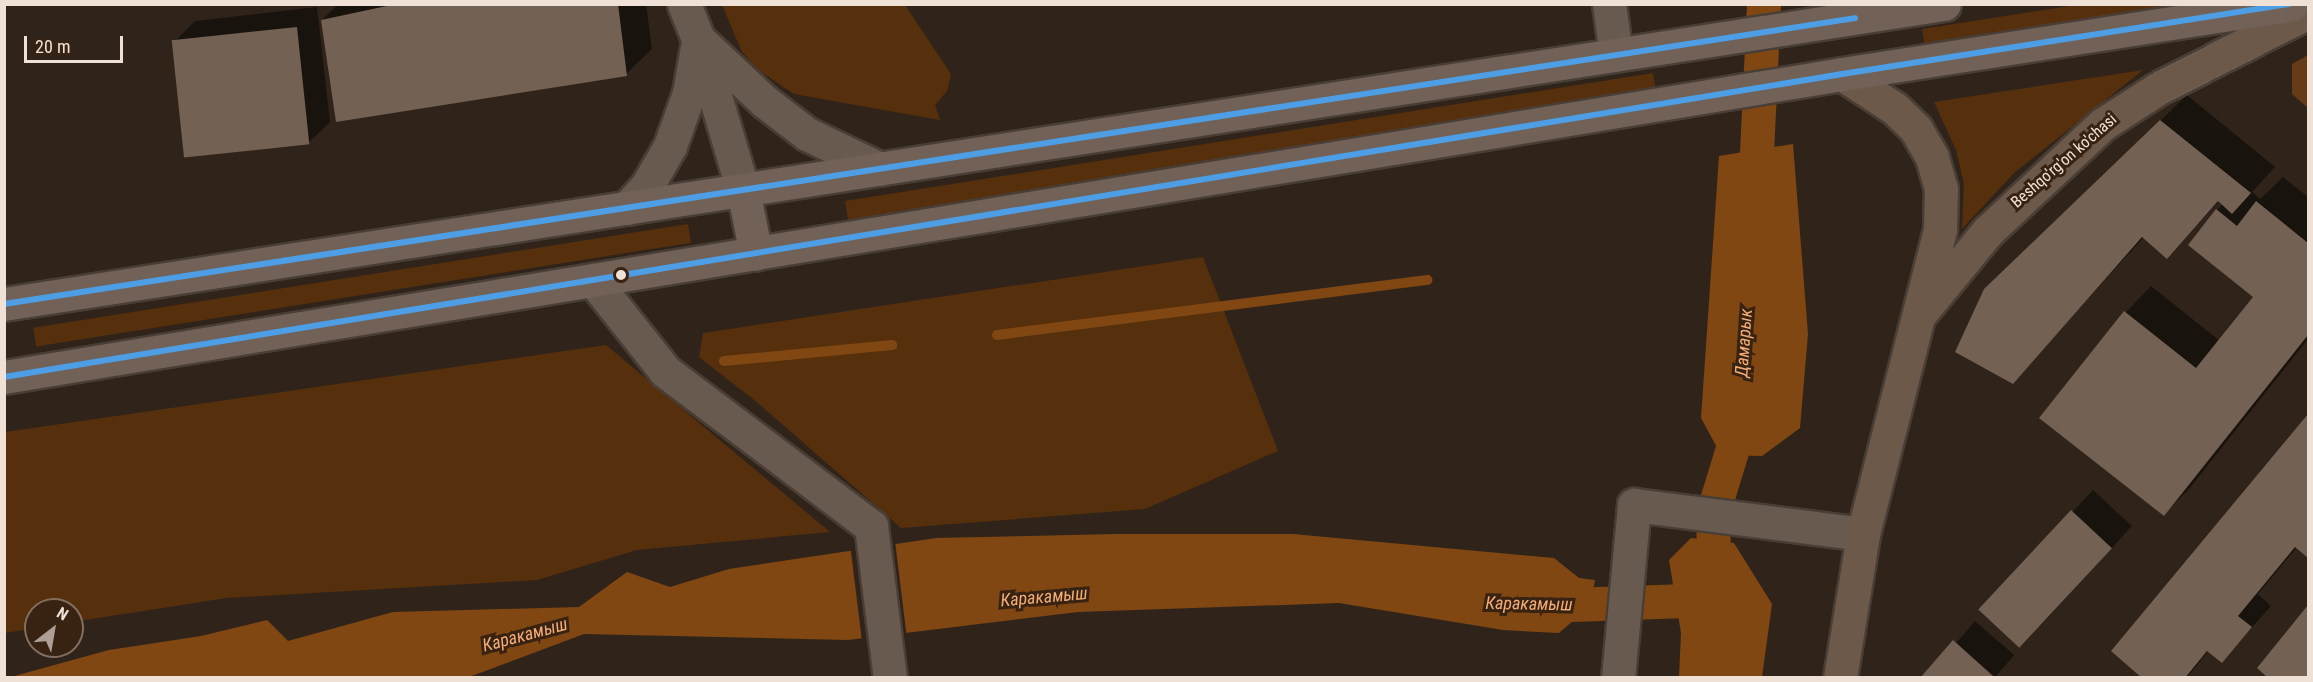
<!DOCTYPE html>
<html>
<head>
<meta charset="utf-8">
<style>
  body { margin:0 }
  #map { position:relative; width:2313px; height:682px; overflow:hidden; background:#30241a; font-family:"Roboto Condensed",sans-serif }
  div>[style] { position:absolute }
  .green>* { inset:0; background:#562f0c; transform-origin:0 0 }
  .forest>* { inset:0; background:#663b17 }
  .water>* { inset:0; background:#804712 }
  .pier>* { inset:0; background:#30241a; transform-origin:0 0 }
  .shadow>* { inset:0; background:#0007; transform-origin:0 0 }
  .stream>* { height:10px; margin:-5px; padding:0 5px; transform-origin:5px; border-radius:5px; background:#804712 }
  .canal>* { height:34px; margin:-17px; padding:0 17px; transform-origin:17px; border-radius:17px; background:#804712 }
  .building>* { inset:0; background:#736153; transform-origin:0 0 }
  .roads { filter:drop-shadow(2px 0 #493e36) drop-shadow(-2px 0 #493e36) drop-shadow(0 2px #493e36) drop-shadow(0 -2px #493e36) }
  .minor>* { height:33px; margin:-16.5px; padding:0 16.5px; transform-origin:16.5px; border-radius:16.5px; background:#695a4f }
  .major>* { height:33px; margin:-16.5px; padding:0 16.5px; transform-origin:16.5px; border-radius:16.5px; background:#6c594a }
  .highway>* { height:33px; margin:-16.5px; padding:0 16.5px; transform-origin:16.5px; border-radius:16.5px; background:#716156 }
  .bus-1>* { height:6px; margin:-3px; padding:0 3px; transform-origin:3px; border-radius:3px; background:#4d9ee5 }
  .dots>* { width:16px; height:16px; translate:-50% -50%; box-sizing:border-box; border:3px solid #382312; border-radius:50% }
  span { translate:-50% -50%; white-space:nowrap; text-align:center; line-height:1.15; -webkit-text-stroke:6px #382312; paint-order:stroke }
  .street-label { font-size:16px; color:#f0e1d7 }
  .water-label { font-size:18px; color:#f4ac77; font-style:italic }
  .frame { position:absolute; inset:0; border:6px solid #f0e1d7; pointer-events:none }
  .north { position:absolute; left:24px; top:598px; width:60px; height:60px; box-sizing:border-box; background:#382312; border:2px solid #826f61; border-radius:50%; rotate:31deg; font-size:16px; font-weight:700; line-height:24px; text-align:center; color:#f0e1d7 }
  .north::after { content:''; display:block; margin:auto; width:21px; height:27px; background:#ad9f95; clip-path:polygon(50% 0,100% 100%,50% 72%,0 100%) }
  .scale { position:absolute; left:24px; top:36px; width:99px; height:27px; box-sizing:border-box; border:3px solid #f0e1d7; border-top:0; padding-left:8px; font-size:18px; line-height:21px; white-space:nowrap; color:#f0e1d7; -webkit-text-stroke:4px #382312; paint-order:stroke }
</style>
</head>
<body>
<div id="map">
  <div class="green">
    <div style="clip-path:polygon(722px 5px,905px 5px,951px 74px,947px 91px,935px 105px,940px 120px,794px 94px,757px 69px,742px 52px)"></div>
    <div style="clip-path:polygon(2076px 5px,2200px 5px,1925px 48px,1922px 29px)"></div>
    <div style="clip-path:polygon(2143px 70px,2014px 173px,1962px 229px,1964px 184px,1956px 150px,1934px 102px)"></div>
    <div style="left:1653px;top:73px;width:19px;height:818px;rotate:81deg"></div>
    <div style="left:688px;top:224px;width:19px;height:663px;rotate:81deg"></div>
    <div style="clip-path:polygon(1203px 257px,1278px 451px,1145px 509px,901px 528px,758px 403px,699px 357px,703px 333px)"></div>
    <div style="clip-path:polygon(606px 345px,830px 532px,637px 550px,537px 580px,227px 598px,72px 622px,72px 610px,36px 610px,36px 628px,5px 633px,5px 432px)"></div>
  </div>
  <div class="forest">
    <div style="clip-path:polygon(2308px 55px,2308px 108px,2292px 94px,2292px 64px)"></div>
  </div>
  <div class="water">
    <div style="clip-path:polygon(1793px 144px,1808px 334px,1800px 428px,1762px 456px,1721px 455px,1701px 418px,1719px 156px)"></div>
    <div style="clip-path:polygon(1115px 534px,1293px 534px,1554px 558px,1579px 578px,1595px 580px,1587px 620px,1574px 620px,1559px 633px,1503px 630px,1339px 603px,1078px 612px,848px 640px,584px 634px,469px 677px,7px 678px,109px 650px,201px 636px,267px 620px,288px 641px,393px 612px,579px 607px,627px 572px,670px 587px,729px 569px,936px 538px)"></div>
    <div style="clip-path:polygon(1691px 538px,1734px 543px,1772px 604px,1762px 677px,1679px 677px,1681px 633px,1669px 560px)"></div>
  </div>
  <div class="pier">
    <div style="left:895px;top:541px;width:96px;height:45px;rotate:83deg"></div>
  </div>
  <div class="shadow">
    <div style="clip-path:polygon(338px 4px,646px 4px,652px 49px,626px 74px,322px 20px)"></div>
    <div style="clip-path:polygon(317px 7px,330px 122px,309px 142px,174px 42px,195px 21px)"></div>
    <div style="clip-path:polygon(2187px 95px,2275px 167px,2252px 192px,2260px 199px,2283px 177px,2308px 197px,2308px 339px,2189px 489px,2164px 514px,2041px 417px,2126px 312px,2151px 286px,2220px 341px,2255px 296px,2217px 210px,2223px 204px,2220px 200px,2167px 257px,2144px 237px,2012px 382px,2012px 264px)"></div>
    <div style="clip-path:polygon(2308px 416px,2308px 556px,2297px 547px,2258px 594px,2271px 606px,2222px 661px,2209px 650px,2187px 678px,2145px 678px,2113px 651px)"></div>
    <div style="clip-path:polygon(2093px 490px,2132px 526px,2041px 625px,1981px 609px)"></div>
    <div style="clip-path:polygon(2308px 608px,2308px 678px,2271px 678px,2259px 667px)"></div>
    <div style="left:1975px;top:621px;width:52px;height:29px;rotate:41deg"></div>
  </div>
  <div class="stream">
    <div style="left:997px;top:335px;width:434px;rotate:-7.3deg"></div>
    <div style="left:724px;top:361px;width:169px;rotate:-5.4deg"></div>
  </div>
  <div class="canal">
    <div style="left:1755px;top:196px;width:192px;rotate:-87.3deg"></div>
    <div style="left:1543px;top:606px;width:172px;rotate:-2deg"></div>
    <div style="left:1708px;top:678px;width:78px;rotate:-84.9deg"></div>
    <div style="left:1715px;top:600px;width:86px;rotate:-91.3deg"></div>
    <div style="left:1713px;top:514px;width:86px;rotate:-73deg"></div>
    <div style="left:1738px;top:432px;width:21px;rotate:-87deg"></div>
  </div>
  <div class="building">
    <div style="clip-path:polygon(396px 4px,618px 4px,627px 76px,336px 122px,321px 20px)"></div>
    <div style="left:297px;top:27px;width:118px;height:126px;rotate:84deg"></div>
    <div style="clip-path:polygon(2160px 120px,2251px 193px,2232px 214px,2218px 201px,2167px 259px,2142px 237px,2013px 384px,1955px 352px,1984px 289px)"></div>
    <div style="clip-path:polygon(2256px 201px,2308px 243px,2308px 335px,2164px 516px,2039px 418px,2124px 311px,2196px 368px,2253px 297px,2188px 245px,2216px 209px,2237px 226px)"></div>
    <div style="clip-path:polygon(2308px 414px,2308px 558px,2295px 547px,2238px 616px,2252px 627px,2222px 663px,2207px 651px,2185px 678px,2142px 678px,2111px 651px)"></div>
    <div style="left:2071px;top:510px;width:56px;height:136px;rotate:43deg"></div>
    <div style="clip-path:polygon(2308px 605px,2308px 678px,2268px 678px,2257px 668px)"></div>
    <div style="clip-path:polygon(1953px 640px,1995px 678px,1920px 678px)"></div>
  </div>
  <div class="roads">
    <div class="minor">
      <div style="left:684px;top:4px;width:38px;rotate:68deg"></div>
      <div style="left:698px;top:39px;width:158px;rotate:73.4deg"></div>
      <div style="left:1609px;top:4px;width:51px;rotate:82.2deg"></div>
      <div style="left:698px;top:39px;width:91px;rotate:43.2deg"></div>
      <div style="left:764px;top:101px;width:54px;rotate:37.5deg"></div>
      <div style="left:807px;top:134px;width:81px;rotate:25.6deg"></div>
      <div style="left:627px;top:208px;width:30px;rotate:-48deg"></div>
      <div style="left:647px;top:186px;width:46px;rotate:-60.1deg"></div>
      <div style="left:670px;top:146px;width:56px;rotate:-70.3deg"></div>
      <div style="left:689px;top:93px;width:47px;rotate:-80.1deg"></div>
      <div style="left:593px;top:280px;width:116px;rotate:51.6deg"></div>
      <div style="left:665px;top:371px;width:258px;rotate:37deg"></div>
      <div style="left:871px;top:526px;width:153px;rotate:82.9deg"></div>
      <div style="left:1618px;top:678px;width:174px;rotate:-84.7deg"></div>
      <div style="left:1634px;top:505px;width:231px;rotate:7.2deg"></div>
    </div>
    <div class="major">
      <div style="left:1923px;top:310px;width:101px;rotate:-50.6deg"></div>
      <div style="left:1987px;top:232px;width:158px;rotate:-43deg"></div>
      <div style="left:2103px;top:124px;width:64px;rotate:-32.9deg"></div>
      <div style="left:2157px;top:89px;width:169px;rotate:-27deg"></div>
      <div style="left:1840px;top:678px;width:146px;rotate:-80.9deg"></div>
      <div style="left:1863px;top:534px;width:315px;rotate:-75.8deg"></div>
      <div style="left:1940px;top:229px;width:40px;rotate:-88.6deg"></div>
      <div style="left:1941px;top:189px;width:33px;rotate:-106deg"></div>
      <div style="left:1932px;top:157px;width:32px;rotate:-120deg"></div>
      <div style="left:1916px;top:129px;width:30px;rotate:-136deg"></div>
      <div style="left:1894px;top:108px;width:62px;rotate:-146.8deg"></div>
    </div>
    <div class="highway">
      <div style="left:743px;top:190px;width:65px;rotate:78.5deg"></div>
      <div style="left:4px;top:304px;width:1963px;rotate:-8.79deg"></div>
      <div style="left:4px;top:377px;width:1863px;rotate:-9.36deg"></div>
      <div style="left:1842px;top:74px;width:455px;rotate:-8.8deg"></div>
    </div>
  </div>
  <div class="bus-1">
    <div style="left:4px;top:304px;width:1873px;rotate:-8.78deg"></div>
    <div style="left:4px;top:377px;width:1863px;rotate:-9.36deg"></div>
    <div style="left:1842px;top:74px;width:452px;rotate:-8.9deg"></div>
  </div>
  <div class="dots">
    <div style="left:621px;top:275px;background:#f0e1d7"></div>
  </div>
  <div class="street-label">
    <span style="left:2064px;top:161px;rotate:-41deg">Beshqo'rg'on ko'chasi</span>
  </div>
  <div class="water-label">
    <span style="left:1744px;top:343px;rotate:-86deg">Дамарык</span>
    <span style="left:1044px;top:597px;rotate:-5deg">Каракамыш</span>
    <span style="left:1529px;top:604px;rotate:1deg">Каракамыш</span>
    <span style="left:525px;top:635px;rotate:-15deg">Каракамыш</span>
  </div>
  <div class="frame"></div>
  <div class="north">N</div>
  <div class="scale">20 m</div>
</div>
</body>
</html>
